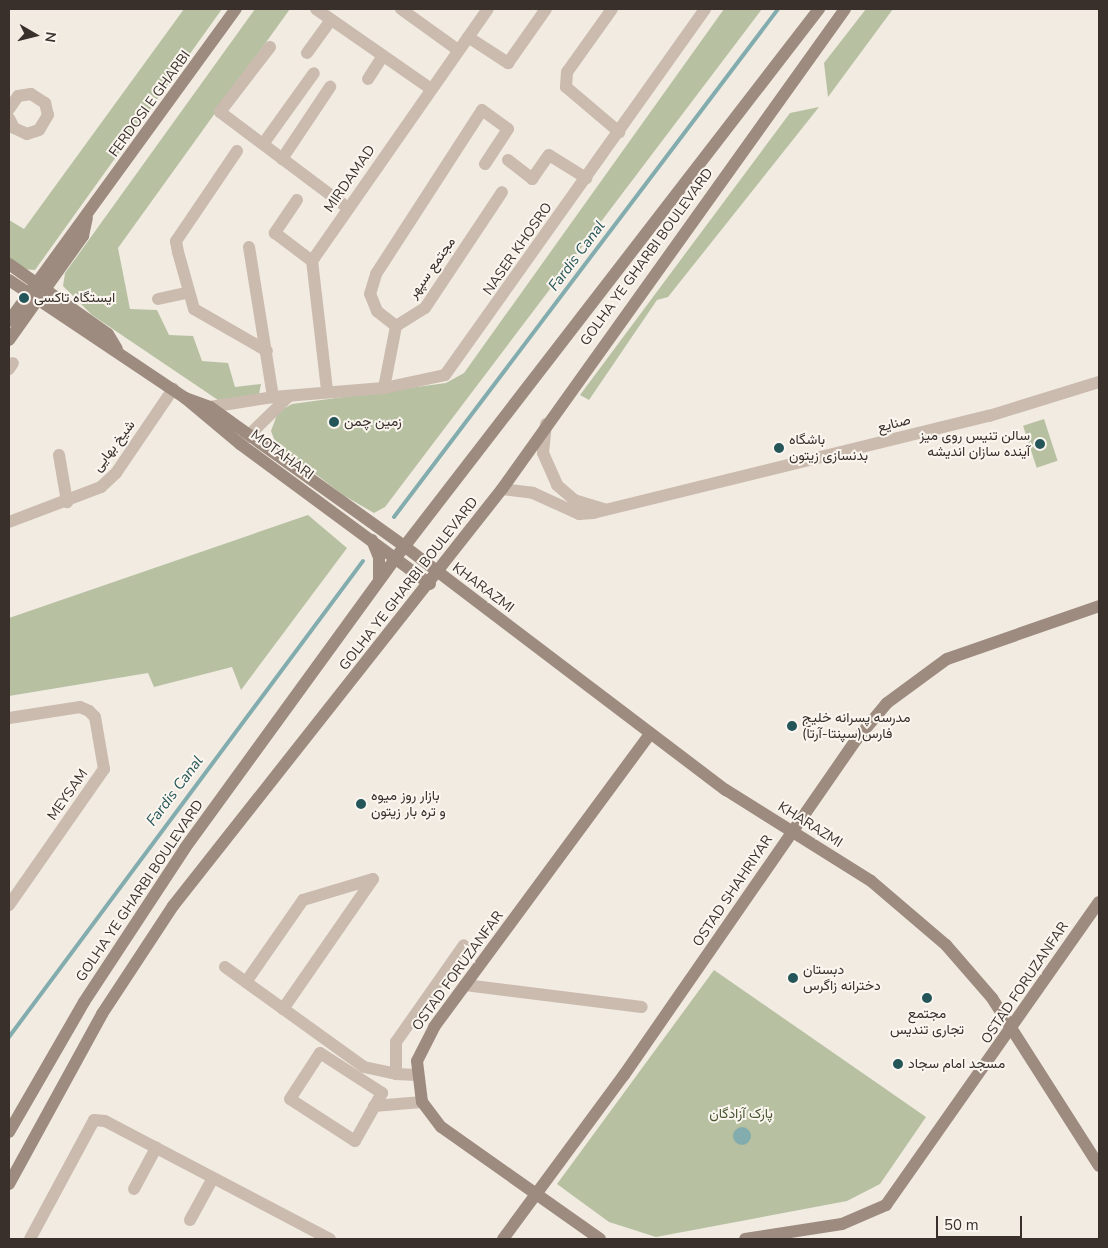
<!DOCTYPE html>
<html>
<head>
<meta charset="utf-8">
<style>
  body { margin:0 }
  #map { position:relative; width:1108px; height:1248px; overflow:hidden; background:#f2ebe2; font-family:"Nunito Sans",Vazirmatn,sans-serif }
  div>[style] { position:absolute }
  .green>* { inset:0; background:#b7c1a2; transform-origin:0 0 }
  .water>* { inset:0; background:#83acae }
  .round { border-radius:50% }
  .stream>* { height:4px; margin:-2px; padding:0 2px; transform-origin:2px; border-radius:2px; background:#83acae }
  .street>* { height:12px; margin:-6px; padding:0 6px; transform-origin:6px; border-radius:6px; background:#cabbae }
  .secondary>* { height:12px; margin:-6px; padding:0 6px; transform-origin:6px; border-radius:6px; background:#9e8b7f }
  .dots>* { width:14px; height:14px; translate:-50% -50%; box-sizing:border-box; border:2px solid #faf5ee; border-radius:50% }
  span { translate:-50% -50%; white-space:nowrap; text-align:center; line-height:1.15; -webkit-text-stroke:4px #faf5ee; paint-order:stroke }
  .street-label { font-size:14px; color:#39302c }
  .poi-label { font-size:14px; color:#39302c }
  .left { translate:0 -50%; text-align:left }
  .right { translate:-100% -50%; text-align:right }
  .park-label { font-size:14px; color:#485631 }
  .water-label { font-size:15px; color:#245558; font-style:italic }
  .frame { position:absolute; inset:0; border:10px solid #39302c; pointer-events:none }
  .north { position:absolute; left:10px; top:10px; width:50px; height:50px; -webkit-text-stroke:4px #faf5ee; paint-order:stroke; rotate:98deg; font-size:14px; font-weight:700; line-height:20px; text-align:center; color:#39302c }
  .north::after { content:''; display:block; margin:auto; width:18px; height:22px; background:#39302c; clip-path:polygon(50% 0,100% 100%,50% 72%,0 100%) }
  .scale { position:absolute; left:936px; top:1216px; width:86px; height:22px; box-sizing:border-box; border:2px solid #39302c; border-top:0; padding-left:6px; font-size:15px; line-height:18px; white-space:nowrap; color:#39302c; -webkit-text-stroke:4px #faf5ee; paint-order:stroke }
</style>
</head>
<body>
<div id="map">
  <div class="green">
    <div style="clip-path:polygon(184px 9px,222px 9px,35px 270px,22px 269px,9px 259px,9px 220px,24px 229px)"></div>
    <div style="clip-path:polygon(255px 9px,290px 9px,118px 248px,130px 309px,157px 310px,169px 335px,193px 336px,202px 361px,228px 363px,235px 387px,261px 384px,259px 394px,218px 400px,92px 315px,63px 286px,65px 273px)"></div>
    <div style="clip-path:polygon(724px 9px,762px 9px,385px 507px,374px 513px,343px 495px,276px 444px,271px 431px,278px 412px,292px 404px,446px 383px,464px 373px)"></div>
    <div style="clip-path:polygon(866px 9px,893px 9px,828px 97px,824px 63px)"></div>
    <div style="clip-path:polygon(819px 107px,668px 297px,657px 300px,589px 400px,580px 395px,790px 113px)"></div>
    <div style="left:1044px;top:419px;width:44px;height:22px;rotate:72deg"></div>
    <div style="clip-path:polygon(308px 515px,347px 548px,241px 690px,232px 667px,154px 687px,148px 673px,9px 696px,9px 618px)"></div>
    <div style="clip-path:polygon(714px 970px,926px 1117px,880px 1184px,847px 1201px,656px 1237px,609px 1222px,557px 1184px)"></div>
  </div>
  <div class="water">
    <div class="round" style="left:733px;top:1127px;width:18px;height:18px"></div>
  </div>
  <div class="stream">
    <div style="left:394px;top:517px;width:637px;rotate:-52.91deg"></div>
    <div style="left:9px;top:1037px;width:593px;rotate:-53.36deg"></div>
  </div>
  <div class="street">
    <div style="left:316px;top:9px;width:140px;rotate:34.8deg"></div>
    <div style="left:401px;top:9px;width:70px;rotate:35.7deg"></div>
    <div style="left:612px;top:9px;width:77px;rotate:125.5deg"></div>
    <div style="left:567px;top:72px;width:15px;rotate:94deg"></div>
    <div style="left:566px;top:87px;width:70px;rotate:40.3deg"></div>
    <div style="left:468px;top:37px;width:48px;rotate:33deg"></div>
    <div style="left:508px;top:63px;width:66px;rotate:-54.9deg"></div>
    <div style="left:270px;top:47px;width:82px;rotate:127.6deg"></div>
    <div style="left:220px;top:112px;width:160px;rotate:36.9deg"></div>
    <div style="left:307px;top:53px;width:41px;rotate:-54deg"></div>
    <div style="left:368px;top:79px;width:27px;rotate:-57deg"></div>
    <div style="left:9px;top:109px;width:16px;rotate:-55deg"></div>
    <div style="left:18px;top:96px;width:13px;rotate:-9deg"></div>
    <div style="left:31px;top:94px;width:17px;rotate:33deg"></div>
    <div style="left:45px;top:103px;width:12px;rotate:76deg"></div>
    <div style="left:48px;top:115px;width:17px;rotate:121deg"></div>
    <div style="left:39px;top:130px;width:13px;rotate:162deg"></div>
    <div style="left:27px;top:134px;width:14px;rotate:-155deg"></div>
    <div style="left:14px;top:128px;width:11px;rotate:-117deg"></div>
    <div style="left:263px;top:144px;width:87px;rotate:-54.3deg"></div>
    <div style="left:237px;top:151px;width:109px;rotate:124.1deg"></div>
    <div style="left:176px;top:241px;width:11px;rotate:80deg"></div>
    <div style="left:178px;top:252px;width:59px;rotate:74.3deg"></div>
    <div style="left:194px;top:309px;width:84px;rotate:29.9deg"></div>
    <div style="left:282px;top:159px;width:87px;rotate:-56.3deg"></div>
    <div style="left:508px;top:160px;width:31px;rotate:38deg"></div>
    <div style="left:532px;top:179px;width:29px;rotate:-55deg"></div>
    <div style="left:549px;top:155px;width:44px;rotate:31.9deg"></div>
    <div style="left:297px;top:200px;width:40px;rotate:124deg"></div>
    <div style="left:275px;top:233px;width:46px;rotate:37.1deg"></div>
    <div style="left:249px;top:247px;width:152px;rotate:80.9deg"></div>
    <div style="left:158px;top:299px;width:29px;rotate:-12deg"></div>
    <div style="left:396px;top:326px;width:24px;rotate:-142deg"></div>
    <div style="left:377px;top:311px;width:18px;rotate:-112deg"></div>
    <div style="left:370px;top:294px;width:21px;rotate:-73deg"></div>
    <div style="left:376px;top:274px;width:195px;rotate:-57.1deg"></div>
    <div style="left:482px;top:110px;width:32px;rotate:36deg"></div>
    <div style="left:508px;top:129px;width:42px;rotate:123.3deg"></div>
    <div style="left:9px;top:369px;width:7px;rotate:-56deg"></div>
    <div style="left:384px;top:388px;width:63px;rotate:-79deg"></div>
    <div style="left:396px;top:326px;width:34px;rotate:-32deg"></div>
    <div style="left:425px;top:308px;width:139px;rotate:-56.4deg"></div>
    <div style="left:327px;top:390px;width:130px;rotate:-96.6deg"></div>
    <div style="left:312px;top:261px;width:307px;rotate:-55.1deg"></div>
    <div style="left:205px;top:412px;width:7px;rotate:-45deg"></div>
    <div style="left:210px;top:407px;width:64px;rotate:-9deg"></div>
    <div style="left:273px;top:397px;width:111px;rotate:-4.6deg"></div>
    <div style="left:384px;top:388px;width:62px;rotate:-12deg"></div>
    <div style="left:445px;top:375px;width:449px;rotate:-54.6deg"></div>
    <div style="left:546px;top:424px;width:29px;rotate:96deg"></div>
    <div style="left:543px;top:453px;width:35px;rotate:66deg"></div>
    <div style="left:557px;top:485px;width:23px;rotate:41deg"></div>
    <div style="left:574px;top:500px;width:31px;rotate:17deg"></div>
    <div style="left:243px;top:441px;width:64px;rotate:-44.4deg"></div>
    <div style="left:59px;top:455px;width:48px;rotate:80.3deg"></div>
    <div style="left:502px;top:489px;width:31px;rotate:7deg"></div>
    <div style="left:533px;top:493px;width:51px;rotate:24.5deg"></div>
    <div style="left:579px;top:514px;width:14px;rotate:-4deg"></div>
    <div style="left:593px;top:513px;width:408px;rotate:-13.8deg"></div>
    <div style="left:989px;top:416px;width:115px;rotate:-17.2deg"></div>
    <div style="left:9px;top:522px;width:98px;rotate:-20.8deg"></div>
    <div style="left:101px;top:487px;width:21px;rotate:-43deg"></div>
    <div style="left:116px;top:473px;width:102px;rotate:-55.8deg"></div>
    <div style="left:9px;top:718px;width:72px;rotate:-8.8deg"></div>
    <div style="left:80px;top:707px;width:10px;rotate:24deg"></div>
    <div style="left:89px;top:711px;width:8px;rotate:45deg"></div>
    <div style="left:95px;top:717px;width:53px;rotate:80.2deg"></div>
    <div style="left:104px;top:769px;width:166px;rotate:124.9deg"></div>
    <div style="left:225px;top:967px;width:171px;rotate:35.7deg"></div>
    <div style="left:364px;top:1067px;width:33px;rotate:12deg"></div>
    <div style="left:246px;top:982px;width:100px;rotate:-55.2deg"></div>
    <div style="left:303px;top:900px;width:73px;rotate:-16.7deg"></div>
    <div style="left:465px;top:985px;width:178px;rotate:7.1deg"></div>
    <div style="left:283px;top:1009px;width:158px;rotate:-55.3deg"></div>
    <div style="left:320px;top:1053px;width:74px;rotate:32.8deg"></div>
    <div style="left:382px;top:1093px;width:55px;rotate:119.4deg"></div>
    <div style="left:355px;top:1141px;width:77px;rotate:-147.1deg"></div>
    <div style="left:290px;top:1099px;width:55px;rotate:-56.9deg"></div>
    <div style="left:417px;top:1075px;width:21px;rotate:-177deg"></div>
    <div style="left:396px;top:1074px;width:32px;rotate:-90deg"></div>
    <div style="left:396px;top:1042px;width:118px;rotate:-55deg"></div>
    <div style="left:374px;top:1106px;width:48px;rotate:-4.8deg"></div>
    <div style="left:134px;top:1189px;width:47px;rotate:-61.8deg"></div>
    <div style="left:190px;top:1220px;width:48px;rotate:-61.3deg"></div>
    <div style="left:30px;top:1239px;width:135px;rotate:-61.7deg"></div>
    <div style="left:94px;top:1120px;width:11px;rotate:5deg"></div>
    <div style="left:105px;top:1121px;width:254px;rotate:27.7deg"></div>
  </div>
  <div class="secondary">
    <div style="left:9px;top:264px;width:121px;rotate:35.3deg"></div>
    <div style="left:108px;top:334px;width:17px;rotate:59deg"></div>
    <div style="left:9px;top:280px;width:212px;rotate:33.8deg"></div>
    <div style="left:185px;top:398px;width:72px;rotate:39.9deg"></div>
    <div style="left:240px;top:444px;width:236px;rotate:36.4deg"></div>
    <div style="left:9px;top:321px;width:386px;rotate:-54deg"></div>
    <div style="left:9px;top:340px;width:128px;rotate:-54.6deg"></div>
    <div style="left:83px;top:236px;width:19px;rotate:-78deg"></div>
    <div style="left:185px;top:398px;width:27px;rotate:20deg"></div>
    <div style="left:210px;top:407px;width:239px;rotate:35.6deg"></div>
    <div style="left:404px;top:546px;width:404px;rotate:37.2deg"></div>
    <div style="left:726px;top:790px;width:171px;rotate:32.1deg"></div>
    <div style="left:871px;top:881px;width:99px;rotate:40.5deg"></div>
    <div style="left:946px;top:945px;width:70px;rotate:49deg"></div>
    <div style="left:992px;top:998px;width:199px;rotate:57.5deg"></div>
    <div style="left:372px;top:540px;width:18px;rotate:68deg"></div>
    <div style="left:379px;top:557px;width:23px;rotate:90deg"></div>
    <div style="left:9px;top:1132px;width:150px;rotate:-60deg"></div>
    <div style="left:84px;top:1002px;width:184px;rotate:-56.7deg"></div>
    <div style="left:185px;top:848px;width:361px;rotate:-54deg"></div>
    <div style="left:397px;top:556px;width:691px;rotate:-52.35deg"></div>
    <div style="left:9px;top:1184px;width:194px;rotate:-61.3deg"></div>
    <div style="left:102px;top:1014px;width:129px;rotate:-56.7deg"></div>
    <div style="left:173px;top:906px;width:531px;rotate:-51.73deg"></div>
    <div style="left:502px;top:489px;width:590px;rotate:-54.45deg"></div>
    <div style="left:503px;top:1239px;width:204px;rotate:-53.6deg"></div>
    <div style="left:624px;top:1075px;width:409px;rotate:-55.3deg"></div>
    <div style="left:857px;top:739px;width:47px;rotate:-50.2deg"></div>
    <div style="left:887px;top:703px;width:74px;rotate:-36.3deg"></div>
    <div style="left:947px;top:659px;width:161px;rotate:-19.2deg"></div>
    <div style="left:600px;top:1239px;width:194px;rotate:-144.8deg"></div>
    <div style="left:441px;top:1127px;width:31px;rotate:-127deg"></div>
    <div style="left:422px;top:1102px;width:41px;rotate:-97deg"></div>
    <div style="left:417px;top:1061px;width:38px;rotate:-63deg"></div>
    <div style="left:434px;top:1027px;width:364px;rotate:-53.6deg"></div>
    <div style="left:745px;top:1239px;width:98px;rotate:-8.8deg"></div>
    <div style="left:842px;top:1224px;width:48px;rotate:-23.4deg"></div>
    <div style="left:886px;top:1205px;width:370px;rotate:-54.9deg"></div>
  </div>
  <div class="dots">
    <div style="left:24px;top:298px;background:#245558"></div>
    <div style="left:334px;top:422px;background:#245558"></div>
    <div style="left:1040px;top:444px;background:#245558"></div>
    <div style="left:779px;top:448px;background:#245558"></div>
    <div style="left:792px;top:726px;background:#245558"></div>
    <div style="left:361px;top:804px;background:#245558"></div>
    <div style="left:793px;top:978px;background:#245558"></div>
    <div style="left:927px;top:998px;background:#245558"></div>
    <div style="left:898px;top:1064px;background:#245558"></div>
  </div>
  <div class="street-label">
    <span style="left:150px;top:104px;rotate:-54deg">FERDOSI E GHARBI</span>
    <span style="left:350px;top:179px;rotate:-55deg">MIRDAMAD</span>
    <span style="left:518px;top:249px;rotate:-55deg">NASER KHOSRO</span>
    <span style="left:647px;top:257px;rotate:-54deg">GOLHA YE GHARBI BOULEVARD</span>
    <span style="left:432px;top:268px;rotate:-55deg">مجتمع سپهر</span>
    <span style="left:894px;top:424px;rotate:-14deg">صنایع</span>
    <span style="left:114px;top:446px;rotate:-53deg">شیخ بهایی</span>
    <span style="left:282px;top:455px;rotate:36deg">MOTAHARI</span>
    <span style="left:409px;top:584px;rotate:-52deg">GOLHA YE GHARBI BOULEVARD</span>
    <span style="left:483px;top:588px;rotate:37deg">KHARAZMI</span>
    <span style="left:68px;top:795px;rotate:-55deg">MEYSAM</span>
    <span style="left:810px;top:825px;rotate:32deg">KHARAZMI</span>
    <span style="left:140px;top:891px;rotate:-56deg">GOLHA YE GHARBI BOULEVARD</span>
    <span style="left:733px;top:891px;rotate:-56deg">OSTAD SHAHRIYAR</span>
    <span style="left:458px;top:971px;rotate:-54deg">OSTAD FORUZANFAR</span>
    <span style="left:1025px;top:983px;rotate:-56deg">OSTAD FORUZANFAR</span>
  </div>
  <div class="poi-label">
    <span class="left" style="left:34px;top:298px">ایستگاه تاکسی</span>
    <span class="left" style="left:344px;top:422px">زمین چمن</span>
    <span class="right" style="left:1030px;top:444px">سالن تنیس روی میز<br>آینده سازان اندیشه</span>
    <span class="left" style="left:789px;top:448px">باشگاه<br>بدنسازی زیتون</span>
    <span class="left" style="left:802px;top:726px">مدرسه پسرانه خلیج<br>فارس(سپنتا-آرتا)</span>
    <span class="left" style="left:371px;top:804px">بازار روز میوه<br>و تره بار زیتون</span>
    <span class="left" style="left:803px;top:978px">دبستان<br>دخترانه زاگرس</span>
    <span style="left:927px;top:1022px">مجتمع<br>تجاری تندیس</span>
    <span class="left" style="left:908px;top:1064px">مسجد امام سجاد</span>
  </div>
  <div class="park-label">
    <span style="left:741px;top:1114px">پارک آزادگان</span>
  </div>
  <div class="water-label">
    <span style="left:577px;top:256px;rotate:-53deg">Fardis Canal</span>
    <span style="left:175px;top:791px;rotate:-53deg">Fardis Canal</span>
  </div>
  <div class="frame"></div>
  <div class="north">N</div>
  <div class="scale">50 m</div>
</div>
</body>
</html>
